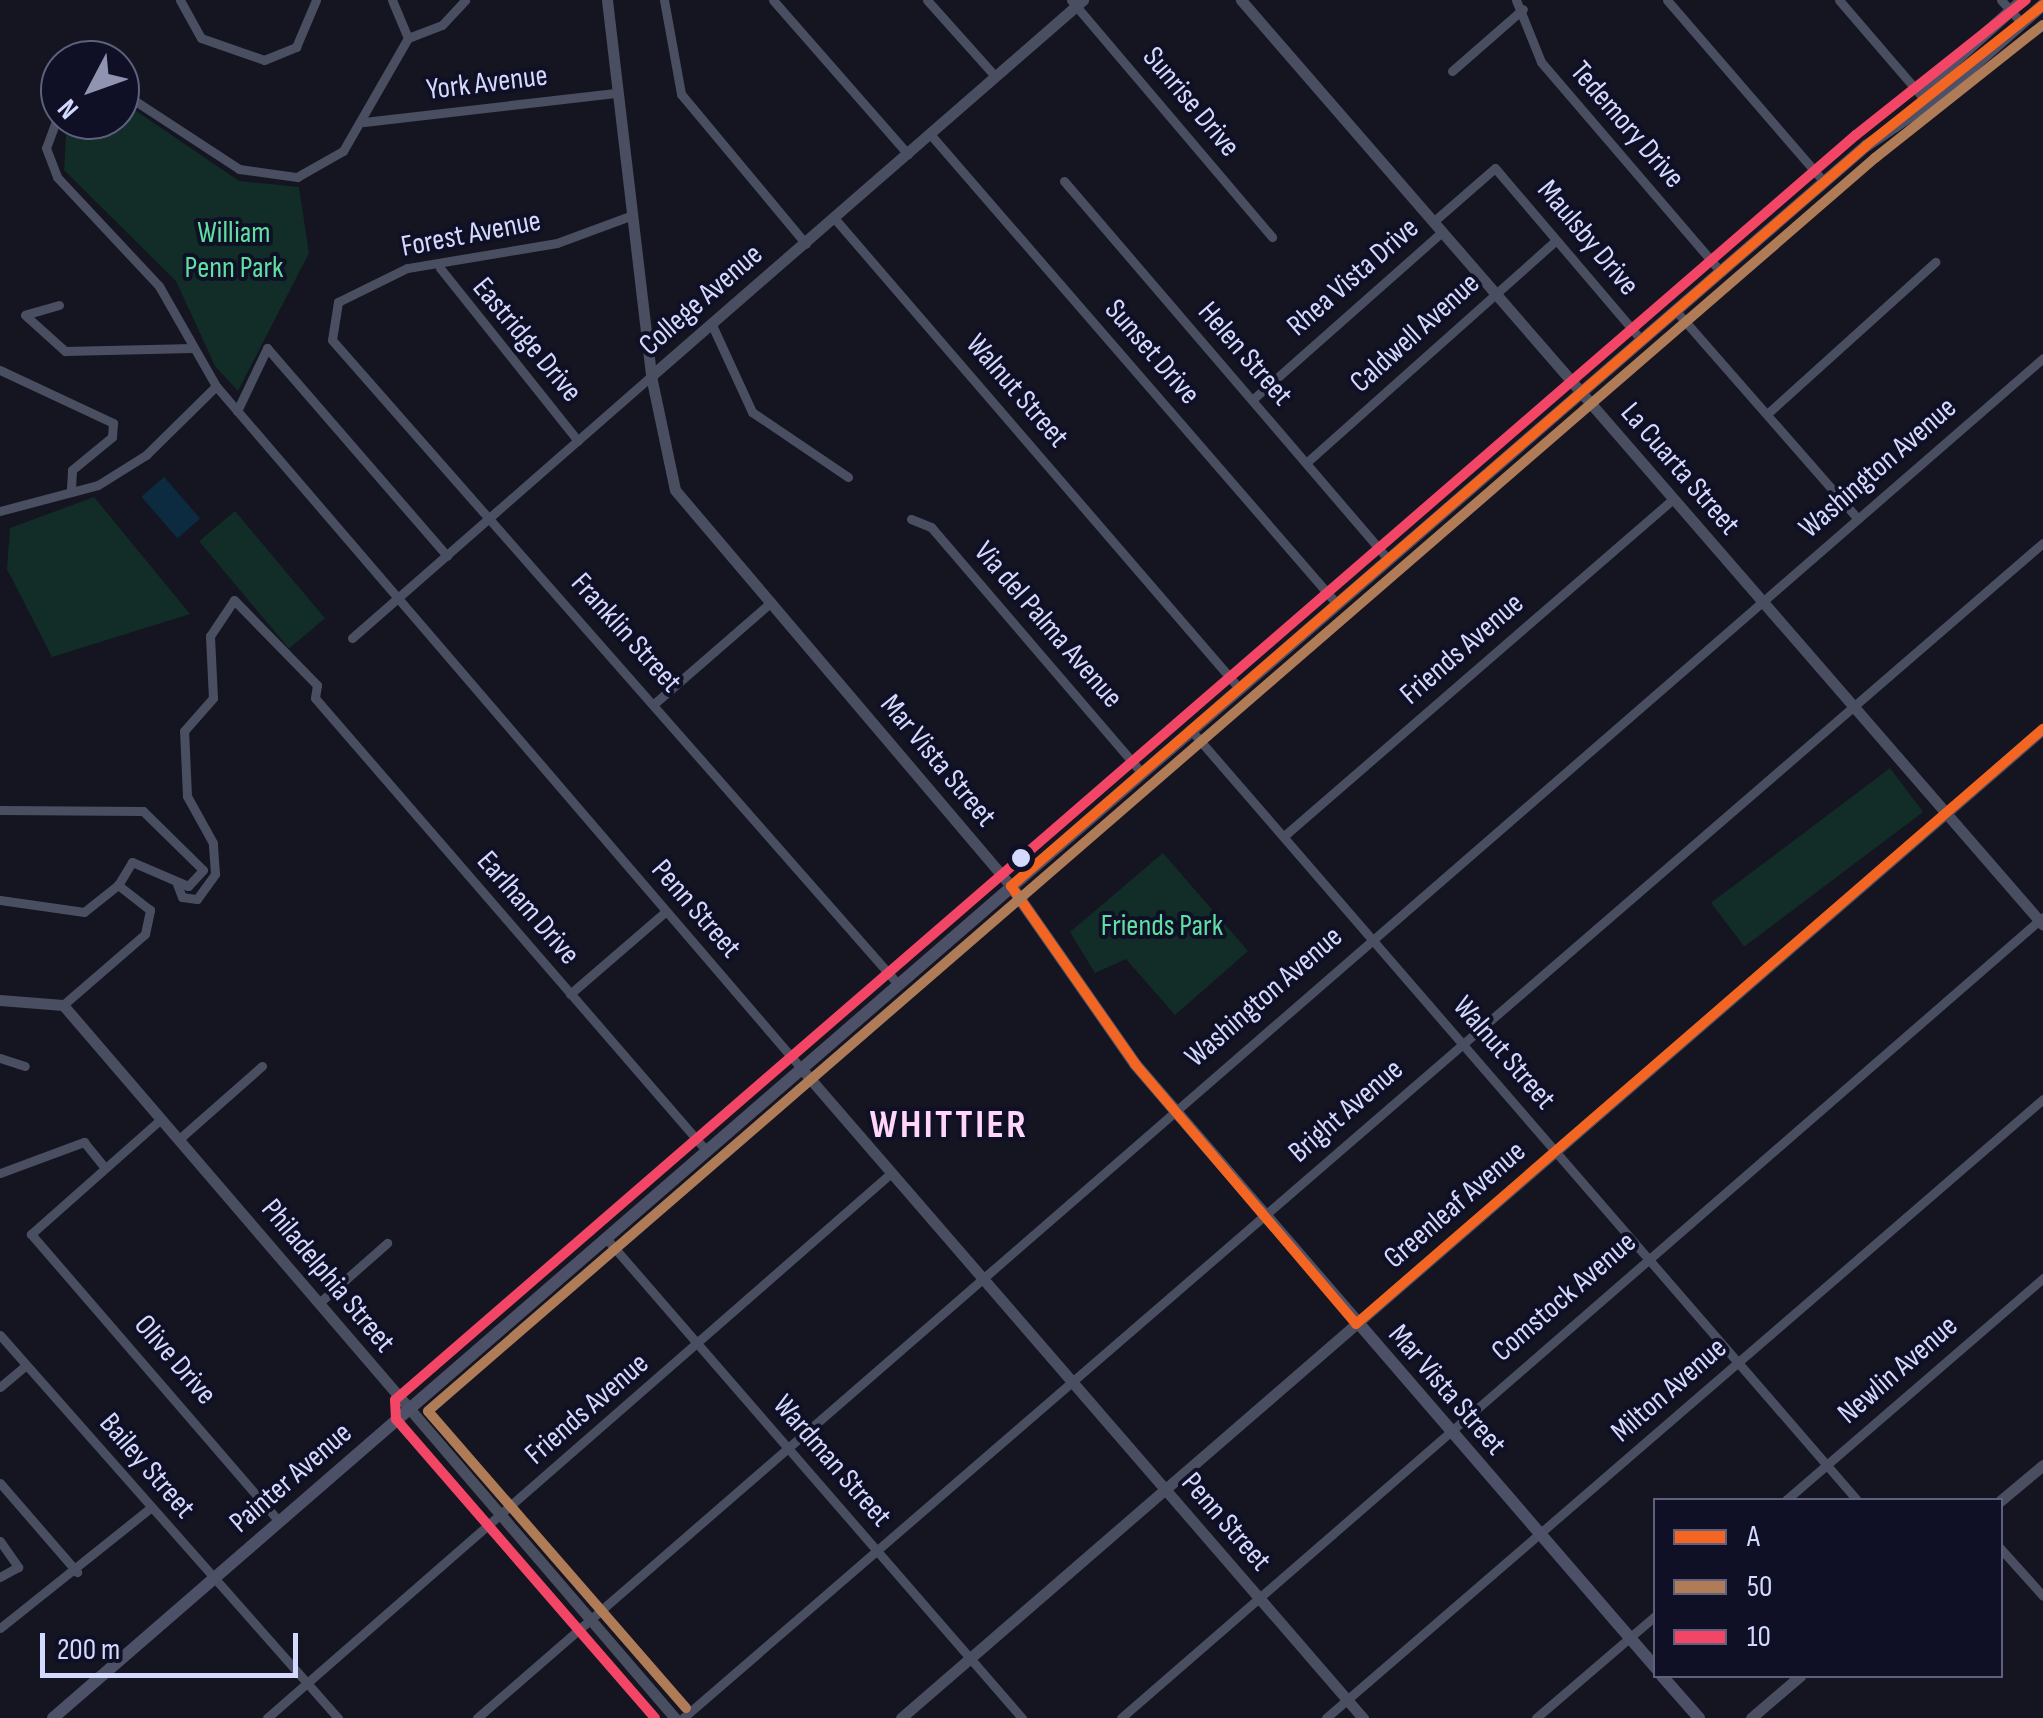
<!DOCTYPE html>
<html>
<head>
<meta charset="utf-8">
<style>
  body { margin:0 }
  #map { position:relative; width:2043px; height:1718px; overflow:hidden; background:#141521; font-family:"Sofia Sans Condensed",sans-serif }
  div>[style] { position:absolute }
  .green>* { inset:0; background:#122c27; transform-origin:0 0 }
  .water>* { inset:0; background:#0c2a40; transform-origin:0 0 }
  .minor>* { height:9px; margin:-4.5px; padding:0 4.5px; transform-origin:4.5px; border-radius:4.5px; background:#4a4e61 }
  .tertiary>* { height:11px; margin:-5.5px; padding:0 5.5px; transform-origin:5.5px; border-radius:5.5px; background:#4a4e61 }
  .secondary>* { height:12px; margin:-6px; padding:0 6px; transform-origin:6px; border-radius:6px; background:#4c5168 }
  .bus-1>* { height:10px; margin:-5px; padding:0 5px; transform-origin:5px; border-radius:5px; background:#f26522 }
  .bus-2>* { height:10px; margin:-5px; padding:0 5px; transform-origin:5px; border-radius:5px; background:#b07c57 }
  .bus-3>* { height:10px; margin:-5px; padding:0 5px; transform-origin:5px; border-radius:5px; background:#f34667 }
  .dots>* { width:28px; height:28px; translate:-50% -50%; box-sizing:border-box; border:5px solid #0f1026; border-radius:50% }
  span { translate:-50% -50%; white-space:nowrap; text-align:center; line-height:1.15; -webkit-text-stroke:8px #0f1026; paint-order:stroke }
  .street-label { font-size:30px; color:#d4d9ff }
  .park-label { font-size:30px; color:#60dfa2 }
  .district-label { font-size:40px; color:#ffd6f9; font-weight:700; letter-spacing:2.5px }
  .legend { position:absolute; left:1653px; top:1498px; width:350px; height:180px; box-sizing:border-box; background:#0f1026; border:2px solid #5e607d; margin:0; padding:12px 18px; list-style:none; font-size:30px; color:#d4d9ff }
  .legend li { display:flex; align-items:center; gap:20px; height:50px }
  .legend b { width:50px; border:2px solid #5e607d }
  .north { position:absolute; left:40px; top:40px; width:100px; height:100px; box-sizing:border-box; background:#0f1026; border:2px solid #5e607d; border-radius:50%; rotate:229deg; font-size:28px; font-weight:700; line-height:40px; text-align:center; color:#d4d9ff }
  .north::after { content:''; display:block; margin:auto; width:35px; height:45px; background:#9194b1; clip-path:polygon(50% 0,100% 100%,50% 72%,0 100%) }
  .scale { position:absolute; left:40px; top:1633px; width:258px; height:45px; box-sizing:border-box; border:5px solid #d4d9ff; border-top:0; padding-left:12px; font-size:30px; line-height:35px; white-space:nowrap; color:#d4d9ff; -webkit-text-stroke:8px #0f1026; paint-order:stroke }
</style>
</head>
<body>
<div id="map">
  <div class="green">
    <div style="clip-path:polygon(120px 100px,239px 181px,299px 187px,309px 253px,238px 391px,215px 366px,176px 281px,64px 170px,67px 120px,120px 120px)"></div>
    <div style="clip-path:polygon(94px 497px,190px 614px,52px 657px,7px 569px,10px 528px)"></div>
    <div style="left:235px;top:511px;width:140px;height:47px;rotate:50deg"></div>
    <div style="left:1890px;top:768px;width:55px;height:224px;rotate:53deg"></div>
    <div style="clip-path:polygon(1163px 853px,1248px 951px,1175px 1015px,1126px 959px,1095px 973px,1070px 932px)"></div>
  </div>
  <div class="water">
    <div style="left:164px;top:477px;width:55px;height:30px;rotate:49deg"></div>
  </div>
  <div class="minor">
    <div style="left:180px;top:0;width:43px;rotate:61.1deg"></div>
    <div style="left:201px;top:38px;width:67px;rotate:19.2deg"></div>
    <div style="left:264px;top:60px;width:35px;rotate:-22deg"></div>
    <div style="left:296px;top:47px;width:51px;rotate:-66.9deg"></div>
    <div style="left:392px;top:0;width:41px;rotate:67.2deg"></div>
    <div style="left:664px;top:0;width:96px;rotate:79.7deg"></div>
    <div style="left:681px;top:94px;width:195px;rotate:50.2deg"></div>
    <div style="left:773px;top:0;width:205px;rotate:48.8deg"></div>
    <div style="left:927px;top:0;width:102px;rotate:48.2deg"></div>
    <div style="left:1071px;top:0;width:311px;rotate:49.7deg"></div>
    <div style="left:1516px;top:0;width:67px;rotate:68deg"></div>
    <div style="left:1541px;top:62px;width:277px;rotate:49.4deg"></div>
    <div style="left:1667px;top:0;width:240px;rotate:49.2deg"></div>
    <div style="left:1839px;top:0;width:132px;rotate:49.3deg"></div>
    <div style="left:2001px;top:0;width:31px;rotate:48deg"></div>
    <div style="left:1452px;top:71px;width:94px;rotate:-41.1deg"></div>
    <div style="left:120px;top:91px;width:142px;rotate:33.2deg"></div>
    <div style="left:239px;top:169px;width:59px;rotate:7.9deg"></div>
    <div style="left:297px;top:177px;width:53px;rotate:-29.5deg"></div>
    <div style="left:343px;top:151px;width:130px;rotate:-60.1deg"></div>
    <div style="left:408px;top:38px;width:36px;rotate:-21deg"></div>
    <div style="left:442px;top:25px;width:34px;rotate:-47deg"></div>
    <div style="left:60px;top:110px;width:40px;rotate:110.2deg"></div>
    <div style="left:46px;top:148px;width:31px;rotate:69deg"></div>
    <div style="left:57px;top:177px;width:149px;rotate:46.9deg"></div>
    <div style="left:159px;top:286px;width:115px;rotate:60.3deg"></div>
    <div style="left:216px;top:386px;width:897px;rotate:49.38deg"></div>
    <div style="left:364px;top:122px;width:253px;rotate:-6.6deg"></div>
    <div style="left:930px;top:134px;width:622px;rotate:49.11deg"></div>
    <div style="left:1064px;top:181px;width:498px;rotate:49.4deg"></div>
    <div style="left:630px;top:216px;width:78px;rotate:159.7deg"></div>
    <div style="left:557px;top:243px;width:152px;rotate:170.5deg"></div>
    <div style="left:407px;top:268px;width:77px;rotate:153.8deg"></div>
    <div style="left:338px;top:302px;width:38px;rotate:99deg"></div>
    <div style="left:332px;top:340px;width:856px;rotate:48.69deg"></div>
    <div style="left:835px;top:219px;width:619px;rotate:49.26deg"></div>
    <div style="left:1433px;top:222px;width:82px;rotate:-41.1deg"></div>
    <div style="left:1495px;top:168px;width:227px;rotate:49.6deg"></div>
    <div style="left:440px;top:268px;width:221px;rotate:51.4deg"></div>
    <div style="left:59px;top:305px;width:35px;rotate:164deg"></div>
    <div style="left:25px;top:315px;width:54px;rotate:42deg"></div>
    <div style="left:65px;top:351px;width:127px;rotate:-1.4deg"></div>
    <div style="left:1676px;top:311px;width:276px;rotate:48.8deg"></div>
    <div style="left:712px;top:325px;width:96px;rotate:65.3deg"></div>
    <div style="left:752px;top:412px;width:116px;rotate:34.1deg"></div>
    <div style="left:0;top:370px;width:125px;rotate:25.1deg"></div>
    <div style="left:113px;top:423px;width:14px;rotate:94deg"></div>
    <div style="left:112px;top:437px;width:52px;rotate:140.5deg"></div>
    <div style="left:72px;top:470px;width:22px;rotate:93deg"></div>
    <div style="left:1252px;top:400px;width:254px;rotate:-41.5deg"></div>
    <div style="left:237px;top:411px;width:70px;rotate:-64.5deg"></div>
    <div style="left:267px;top:348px;width:275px;rotate:49.1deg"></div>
    <div style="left:1767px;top:414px;width:227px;rotate:-42.1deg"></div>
    <div style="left:1306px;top:463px;width:335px;rotate:-41.7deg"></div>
    <div style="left:0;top:511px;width:101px;rotate:-14.9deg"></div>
    <div style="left:98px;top:485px;width:57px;rotate:-32deg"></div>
    <div style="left:146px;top:455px;width:98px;rotate:-44.6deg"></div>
    <div style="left:911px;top:519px;width:22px;rotate:22deg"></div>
    <div style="left:931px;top:527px;width:323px;rotate:49.4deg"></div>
    <div style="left:352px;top:638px;width:398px;rotate:-41.2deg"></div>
    <div style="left:655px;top:703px;width:154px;rotate:-41deg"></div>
    <div style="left:1190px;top:729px;width:1019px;rotate:49.14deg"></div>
    <div style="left:0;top:810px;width:143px;rotate:0.4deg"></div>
    <div style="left:143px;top:811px;width:84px;rotate:44.5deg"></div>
    <div style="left:203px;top:870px;width:22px;rotate:133deg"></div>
    <div style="left:188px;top:886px;width:61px;rotate:-156.8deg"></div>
    <div style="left:132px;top:862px;width:27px;rotate:121deg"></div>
    <div style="left:1284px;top:836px;width:515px;rotate:-40.9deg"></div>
    <div style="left:177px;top:884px;width:14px;rotate:69deg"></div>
    <div style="left:182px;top:897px;width:15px;rotate:8deg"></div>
    <div style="left:197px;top:899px;width:31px;rotate:-54deg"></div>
    <div style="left:215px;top:874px;width:31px;rotate:-94deg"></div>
    <div style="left:213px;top:843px;width:54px;rotate:-119deg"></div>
    <div style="left:187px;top:796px;width:65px;rotate:-92.6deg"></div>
    <div style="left:184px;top:731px;width:44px;rotate:-48.7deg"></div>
    <div style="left:213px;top:698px;width:62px;rotate:-92.8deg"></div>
    <div style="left:210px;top:636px;width:43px;rotate:-56.3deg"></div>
    <div style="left:234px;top:600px;width:119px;rotate:45.7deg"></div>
    <div style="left:317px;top:685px;width:13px;rotate:99deg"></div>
    <div style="left:315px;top:698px;width:596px;rotate:49.15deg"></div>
    <div style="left:0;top:900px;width:85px;rotate:8.1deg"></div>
    <div style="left:84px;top:912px;width:43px;rotate:-38.5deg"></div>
    <div style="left:570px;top:994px;width:125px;rotate:-40.8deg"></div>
    <div style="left:63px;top:1005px;width:108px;rotate:-40.9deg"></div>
    <div style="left:145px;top:934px;width:25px;rotate:-78deg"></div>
    <div style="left:150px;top:910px;width:41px;rotate:-142deg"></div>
    <div style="left:0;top:1058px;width:26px;rotate:18deg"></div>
    <div style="left:161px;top:1119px;width:174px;rotate:138.5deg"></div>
    <div style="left:31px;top:1234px;width:379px;rotate:49.2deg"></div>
    <div style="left:178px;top:1140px;width:112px;rotate:-41.4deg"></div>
    <div style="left:0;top:1173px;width:90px;rotate:-20.3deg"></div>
    <div style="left:84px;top:1142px;width:33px;rotate:51deg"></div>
    <div style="left:605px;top:1237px;width:637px;rotate:49.08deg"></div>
    <div style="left:319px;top:1303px;width:91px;rotate:-41.4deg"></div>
    <div style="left:0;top:1335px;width:511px;rotate:48.57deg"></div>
    <div style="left:0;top:1387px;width:34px;rotate:-40deg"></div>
    <div style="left:0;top:1483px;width:118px;rotate:49.1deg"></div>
    <div style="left:1786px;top:1500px;width:340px;rotate:-40.8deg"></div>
    <div style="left:0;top:1541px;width:32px;rotate:55deg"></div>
    <div style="left:18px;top:1567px;width:21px;rotate:151deg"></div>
    <div style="left:2000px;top:1548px;width:64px;rotate:48.1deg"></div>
    <div style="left:0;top:1628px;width:191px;rotate:-38.6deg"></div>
    <div style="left:267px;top:1718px;width:828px;rotate:-41.13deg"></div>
    <div style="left:477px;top:1718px;width:2074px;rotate:-40.97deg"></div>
    <div style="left:683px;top:1718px;width:1797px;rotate:-40.83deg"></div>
    <div style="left:1121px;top:1718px;width:1221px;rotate:-40.98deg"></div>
    <div style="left:1326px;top:1718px;width:947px;rotate:-40.8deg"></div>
    <div style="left:1536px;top:1718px;width:158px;rotate:-40.6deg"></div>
  </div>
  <div class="tertiary">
    <div style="left:607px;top:0;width:379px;rotate:83.3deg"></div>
    <div style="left:651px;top:376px;width:116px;rotate:78.1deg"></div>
    <div style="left:675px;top:490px;width:519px;rotate:49.69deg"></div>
    <div style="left:1241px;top:0;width:1224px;rotate:49.07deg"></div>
    <div style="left:651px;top:376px;width:573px;rotate:-41.04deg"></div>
    <div style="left:0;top:1000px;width:63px;rotate:4.5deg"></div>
    <div style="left:63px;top:1005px;width:940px;rotate:49.36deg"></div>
    <div style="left:800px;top:1067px;width:861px;rotate:49.15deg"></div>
    <div style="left:2000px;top:1501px;width:56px;rotate:-39.9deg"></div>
    <div style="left:901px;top:1718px;width:1511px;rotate:-40.89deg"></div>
    <div style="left:1751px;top:1718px;width:65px;rotate:-40.6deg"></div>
  </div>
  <div class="secondary">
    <div style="left:1925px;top:100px;width:14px;rotate:-82deg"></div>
    <div style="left:1927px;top:86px;width:129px;rotate:-41.9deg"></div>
    <div style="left:1011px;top:886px;width:217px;rotate:55.1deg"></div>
    <div style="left:1135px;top:1064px;width:798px;rotate:49.22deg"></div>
    <div style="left:1662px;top:1676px;width:56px;rotate:48.6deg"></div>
    <div style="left:53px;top:1718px;width:2400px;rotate:-40.93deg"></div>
    <div style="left:1866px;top:146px;width:86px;rotate:-34.1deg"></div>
    <div style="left:1937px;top:98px;width:141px;rotate:-41.3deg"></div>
  </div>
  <div class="bus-1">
    <div style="left:2043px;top:5px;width:226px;rotate:141.5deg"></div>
    <div style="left:1866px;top:146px;width:1131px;rotate:139.12deg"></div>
    <div style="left:1011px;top:886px;width:217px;rotate:55.1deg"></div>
    <div style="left:1135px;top:1064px;width:341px;rotate:49.6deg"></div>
    <div style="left:1356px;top:1324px;width:909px;rotate:-40.9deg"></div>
  </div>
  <div class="bus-2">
    <div style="left:686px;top:1708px;width:393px;rotate:-131deg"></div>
    <div style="left:428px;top:1411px;width:1914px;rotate:-40.89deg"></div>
    <div style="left:1875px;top:158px;width:214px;rotate:-38.4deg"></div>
  </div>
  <div class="bus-3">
    <div style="left:655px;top:1718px;width:396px;rotate:-130.9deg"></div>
    <div style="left:396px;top:1419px;width:19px;rotate:-93deg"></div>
    <div style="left:395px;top:1400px;width:1933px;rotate:-40.89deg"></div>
    <div style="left:1856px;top:135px;width:217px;rotate:-38.5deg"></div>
  </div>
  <div class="dots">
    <div style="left:1021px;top:858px;background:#d4d9ff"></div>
  </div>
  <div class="street-label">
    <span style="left:487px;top:83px;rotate:-7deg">York Avenue</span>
    <span style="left:1191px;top:102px;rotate:50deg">Sunrise Drive</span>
    <span style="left:1627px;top:125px;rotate:49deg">Tedemory Drive</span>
    <span style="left:471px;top:234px;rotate:-11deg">Forest Avenue</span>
    <span style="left:1588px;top:238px;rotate:50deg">Maulsby Drive</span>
    <span style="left:1353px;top:277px;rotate:-41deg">Rhea Vista Drive</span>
    <span style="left:701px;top:300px;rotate:-41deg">College Avenue</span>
    <span style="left:1415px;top:333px;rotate:-42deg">Caldwell Avenue</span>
    <span style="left:527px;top:340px;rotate:50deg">Eastridge Drive</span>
    <span style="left:1152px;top:352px;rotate:49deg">Sunset Drive</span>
    <span style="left:1245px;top:354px;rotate:49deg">Helen Street</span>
    <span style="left:1017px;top:391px;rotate:49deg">Walnut Street</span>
    <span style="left:1878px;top:468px;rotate:-41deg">Washington Avenue</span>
    <span style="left:1680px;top:469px;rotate:49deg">La Cuarta Street</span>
    <span style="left:1048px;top:625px;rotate:49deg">Via del Palma Avenue</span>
    <span style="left:626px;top:633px;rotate:48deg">Franklin Street</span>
    <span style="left:1462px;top:649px;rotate:-41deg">Friends Avenue</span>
    <span style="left:938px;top:761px;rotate:50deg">Mar Vista Street</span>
    <span style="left:528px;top:908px;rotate:49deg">Earlham Drive</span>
    <span style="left:696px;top:909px;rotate:49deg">Penn Street</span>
    <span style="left:1264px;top:997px;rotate:-41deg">Washington Avenue</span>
    <span style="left:1504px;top:1053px;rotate:49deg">Walnut Street</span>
    <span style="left:1346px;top:1111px;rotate:-41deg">Bright Avenue</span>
    <span style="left:1455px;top:1205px;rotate:-41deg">Greenleaf Avenue</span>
    <span style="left:328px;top:1276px;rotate:50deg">Philadelphia Street</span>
    <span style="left:1564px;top:1297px;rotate:-41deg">Comstock Avenue</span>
    <span style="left:175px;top:1360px;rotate:49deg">Olive Drive</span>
    <span style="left:1898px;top:1370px;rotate:-41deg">Newlin Avenue</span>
    <span style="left:1447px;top:1390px;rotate:49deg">Mar Vista Street</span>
    <span style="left:1669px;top:1390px;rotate:-41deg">Milton Avenue</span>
    <span style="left:587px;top:1409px;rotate:-41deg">Friends Avenue</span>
    <span style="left:832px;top:1461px;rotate:49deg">Wardman Street</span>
    <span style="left:147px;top:1466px;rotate:49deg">Bailey Street</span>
    <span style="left:291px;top:1478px;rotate:-41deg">Painter Avenue</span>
    <span style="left:1226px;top:1522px;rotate:49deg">Penn Street</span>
  </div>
  <div class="park-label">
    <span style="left:234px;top:250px">William<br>Penn Park</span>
    <span style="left:1162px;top:926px">Friends Park</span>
  </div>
  <div class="district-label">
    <span style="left:949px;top:1125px">WHITTIER</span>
  </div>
  <ul class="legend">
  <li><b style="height:12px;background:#f26522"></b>A</li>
  <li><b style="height:12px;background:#b07c57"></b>50</li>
  <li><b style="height:12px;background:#f34667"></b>10</li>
  </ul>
  <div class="north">N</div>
  <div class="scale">200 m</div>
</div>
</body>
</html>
